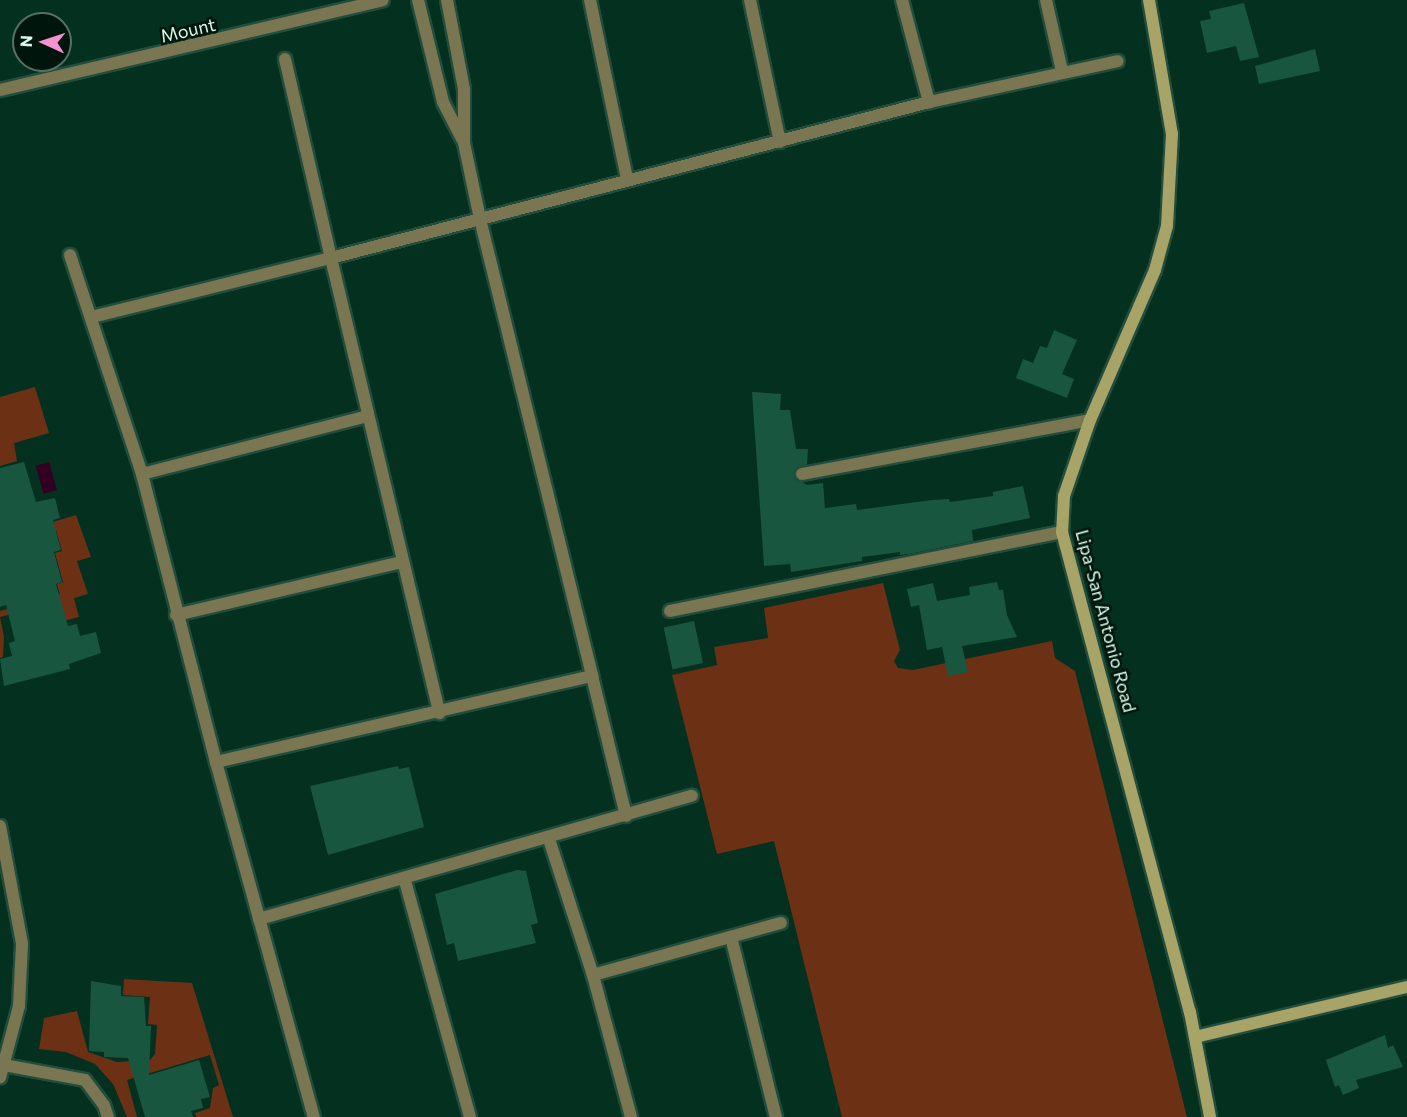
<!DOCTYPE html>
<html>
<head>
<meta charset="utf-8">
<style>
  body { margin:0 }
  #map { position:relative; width:1407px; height:1117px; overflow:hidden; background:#043020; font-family:Commissioner,sans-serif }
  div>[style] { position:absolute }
  .green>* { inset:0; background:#6c3114 }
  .water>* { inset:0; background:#310022; transform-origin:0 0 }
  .building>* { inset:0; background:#19563f; transform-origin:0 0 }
  .roads { filter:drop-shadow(2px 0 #224d3c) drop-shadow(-2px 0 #224d3c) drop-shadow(0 2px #224d3c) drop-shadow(0 -2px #224d3c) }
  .street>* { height:12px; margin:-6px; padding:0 6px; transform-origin:6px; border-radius:6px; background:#797651 }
  .secondary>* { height:12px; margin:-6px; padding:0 6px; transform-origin:6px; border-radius:6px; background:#a8a366 }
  span { translate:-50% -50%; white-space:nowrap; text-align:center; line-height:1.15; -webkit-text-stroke:5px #00150c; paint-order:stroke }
  .street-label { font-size:18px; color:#d8fdea }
  .north { position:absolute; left:12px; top:12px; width:60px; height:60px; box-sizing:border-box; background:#00150c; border:2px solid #567265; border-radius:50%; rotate:273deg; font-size:16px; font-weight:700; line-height:24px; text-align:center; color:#d8fdea }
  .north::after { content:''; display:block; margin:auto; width:21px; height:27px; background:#f790cf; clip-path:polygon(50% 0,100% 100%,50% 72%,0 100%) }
</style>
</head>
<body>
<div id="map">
  <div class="green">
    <div style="clip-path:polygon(35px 387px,49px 433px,14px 443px,17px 461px,0 466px,0 397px)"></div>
    <div style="clip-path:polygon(76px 515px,91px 557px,77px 561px,88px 594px,74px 598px,79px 617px,55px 623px,50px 604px,0 617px,4px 637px,3px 657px,0 658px,0 611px,60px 594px,57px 584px,63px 582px,55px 553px,62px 551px,56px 530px,9px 543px,0 538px)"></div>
    <div style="clip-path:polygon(883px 583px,900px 650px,894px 661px,898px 668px,913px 670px,1052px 641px,1055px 658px,1075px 671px,1187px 1117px,842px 1117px,774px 841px,717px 854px,672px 675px,717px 665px,714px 647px,768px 638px,764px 608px)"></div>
    <div style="clip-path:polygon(124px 979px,192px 983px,233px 1117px,196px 1117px,195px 1113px,210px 1108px,213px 1088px,219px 1085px,210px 1055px,127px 1080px,137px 1117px,127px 1117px,113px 1084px,95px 1064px,66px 1052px,39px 1049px,44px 1018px,77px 1011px,88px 1052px,117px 1062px,150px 1060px,155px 1054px,157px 1025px,148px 1024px,150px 997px,123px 995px)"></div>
  </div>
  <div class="water">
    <div style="left:49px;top:462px;width:29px;height:14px;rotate:74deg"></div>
  </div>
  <div class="building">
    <div style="clip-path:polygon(1244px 3px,1259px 57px,1240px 61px,1236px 46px,1207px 53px,1200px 21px,1211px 19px,1209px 11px)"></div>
    <div style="clip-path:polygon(1315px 49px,1320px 71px,1259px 84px,1255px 66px)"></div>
    <div style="clip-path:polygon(1054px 330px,1077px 340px,1062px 374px,1074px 379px,1067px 398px,1016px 378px,1023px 359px,1033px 363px,1040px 346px,1047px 348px)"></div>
    <div style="clip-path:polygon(752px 392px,781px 394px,780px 410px,790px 410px,796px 449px,808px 449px,807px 465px,796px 468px,794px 476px,807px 485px,823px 483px,825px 508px,856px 504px,857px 510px,932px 500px,949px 499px,950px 502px,993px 496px,993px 492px,1023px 486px,1030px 518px,972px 530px,973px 541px,909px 554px,900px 555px,900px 552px,862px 557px,862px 561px,791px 572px,790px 564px,764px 566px)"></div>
    <div style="clip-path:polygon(24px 462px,36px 502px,55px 498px,60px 518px,53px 520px,61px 550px,54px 552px,62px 582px,56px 584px,68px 626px,77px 624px,80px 636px,96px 632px,101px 653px,69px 664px,70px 669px,4px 686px,0 659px,12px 656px,9px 643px,15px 641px,6px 605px,0 607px,0 468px)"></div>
    <div style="clip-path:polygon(997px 582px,999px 590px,1003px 590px,1007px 615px,1017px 637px,962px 646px,968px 672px,948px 676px,942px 647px,927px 650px,919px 605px,911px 607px,907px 589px,933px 583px,937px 601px,970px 595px,969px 587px)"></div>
    <div style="left:694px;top:621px;width:43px;height:31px;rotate:78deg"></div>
    <div style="clip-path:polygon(398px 766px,399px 769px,409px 767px,424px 827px,328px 855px,310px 786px)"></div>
    <div style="clip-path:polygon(517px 870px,526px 871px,538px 923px,531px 925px,536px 943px,458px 961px,454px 943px,447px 945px,435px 894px)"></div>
    <div style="clip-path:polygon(91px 981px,121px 986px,121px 996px,144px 997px,146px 1026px,151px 1026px,149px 1075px,199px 1060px,210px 1097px,201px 1099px,203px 1108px,191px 1111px,193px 1117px,145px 1117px,128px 1058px,104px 1057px,104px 1052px,89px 1051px)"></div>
    <div style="clip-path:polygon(1385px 1035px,1388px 1048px,1393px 1045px,1403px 1067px,1356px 1080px,1359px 1088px,1343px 1095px,1339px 1085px,1335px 1087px,1326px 1060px)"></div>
  </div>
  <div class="roads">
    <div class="street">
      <div style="left:418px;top:0;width:105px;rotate:76.2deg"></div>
      <div style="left:443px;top:102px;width:42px;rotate:62.8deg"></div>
      <div style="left:447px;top:0;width:91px;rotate:79.2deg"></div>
      <div style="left:464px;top:89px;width:54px;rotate:90deg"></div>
      <div style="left:464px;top:143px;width:78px;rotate:78.1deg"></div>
      <div style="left:480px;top:219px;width:471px;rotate:76.2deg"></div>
      <div style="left:590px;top:0;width:183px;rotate:78.3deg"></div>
      <div style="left:750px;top:0;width:145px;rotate:78.1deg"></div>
      <div style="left:902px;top:0;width:106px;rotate:75.2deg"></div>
      <div style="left:1046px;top:0;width:73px;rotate:77.3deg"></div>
      <div style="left:285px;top:59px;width:204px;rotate:77deg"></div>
      <div style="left:331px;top:258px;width:618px;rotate:-14.62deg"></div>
      <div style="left:929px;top:102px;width:193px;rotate:-12.2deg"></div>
      <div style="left:0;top:90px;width:393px;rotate:-13.2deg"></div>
      <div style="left:70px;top:255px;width:231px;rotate:71.8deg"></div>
      <div style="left:142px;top:474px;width:297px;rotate:75.6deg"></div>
      <div style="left:216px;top:762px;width:368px;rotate:74.6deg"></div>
      <div style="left:92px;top:317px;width:246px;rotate:-13.9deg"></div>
      <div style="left:331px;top:258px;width:468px;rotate:76.6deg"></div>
      <div style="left:142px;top:474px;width:233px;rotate:-14.4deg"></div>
      <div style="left:802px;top:474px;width:293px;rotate:-10.6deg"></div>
      <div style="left:670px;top:611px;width:400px;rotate:-11.4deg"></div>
      <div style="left:176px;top:615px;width:232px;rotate:-13.2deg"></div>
      <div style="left:216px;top:762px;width:386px;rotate:-12.9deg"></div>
      <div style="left:592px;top:676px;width:144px;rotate:76.3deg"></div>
      <div style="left:0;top:826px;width:120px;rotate:79.4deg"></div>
      <div style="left:22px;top:944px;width:62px;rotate:92.8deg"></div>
      <div style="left:19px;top:1006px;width:74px;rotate:104.8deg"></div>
      <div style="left:549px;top:839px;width:143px;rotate:72.1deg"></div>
      <div style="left:405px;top:881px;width:245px;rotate:74.6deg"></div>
      <div style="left:259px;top:919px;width:450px;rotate:-15.9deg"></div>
      <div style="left:731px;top:937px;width:186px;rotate:76deg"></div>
      <div style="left:4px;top:1065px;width:82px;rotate:10.5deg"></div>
      <div style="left:85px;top:1080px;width:31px;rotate:53deg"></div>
      <div style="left:104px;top:1105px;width:13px;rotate:72deg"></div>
      <div style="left:631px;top:1117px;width:147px;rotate:-105deg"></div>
      <div style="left:593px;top:975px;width:195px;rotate:-15.5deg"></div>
    </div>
    <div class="secondary">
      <div style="left:1149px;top:0;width:136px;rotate:80.3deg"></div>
      <div style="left:1172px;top:134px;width:92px;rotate:93.1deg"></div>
      <div style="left:1167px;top:226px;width:46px;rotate:105.3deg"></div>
      <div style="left:1155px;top:270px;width:163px;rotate:113.4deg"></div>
      <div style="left:1090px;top:420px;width:80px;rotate:108.9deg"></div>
      <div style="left:1064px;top:496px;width:36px;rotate:93deg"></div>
      <div style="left:1062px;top:532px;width:497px;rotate:75.1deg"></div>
      <div style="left:1190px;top:1012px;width:107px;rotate:79.2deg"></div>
      <div style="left:1195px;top:1037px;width:218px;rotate:-13.3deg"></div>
    </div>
  </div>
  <div class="street-label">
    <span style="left:188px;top:30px;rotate:-13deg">Mount</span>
    <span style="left:1106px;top:621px;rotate:75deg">Lipa-San Antonio Road</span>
  </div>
  <div class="north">N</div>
</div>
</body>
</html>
